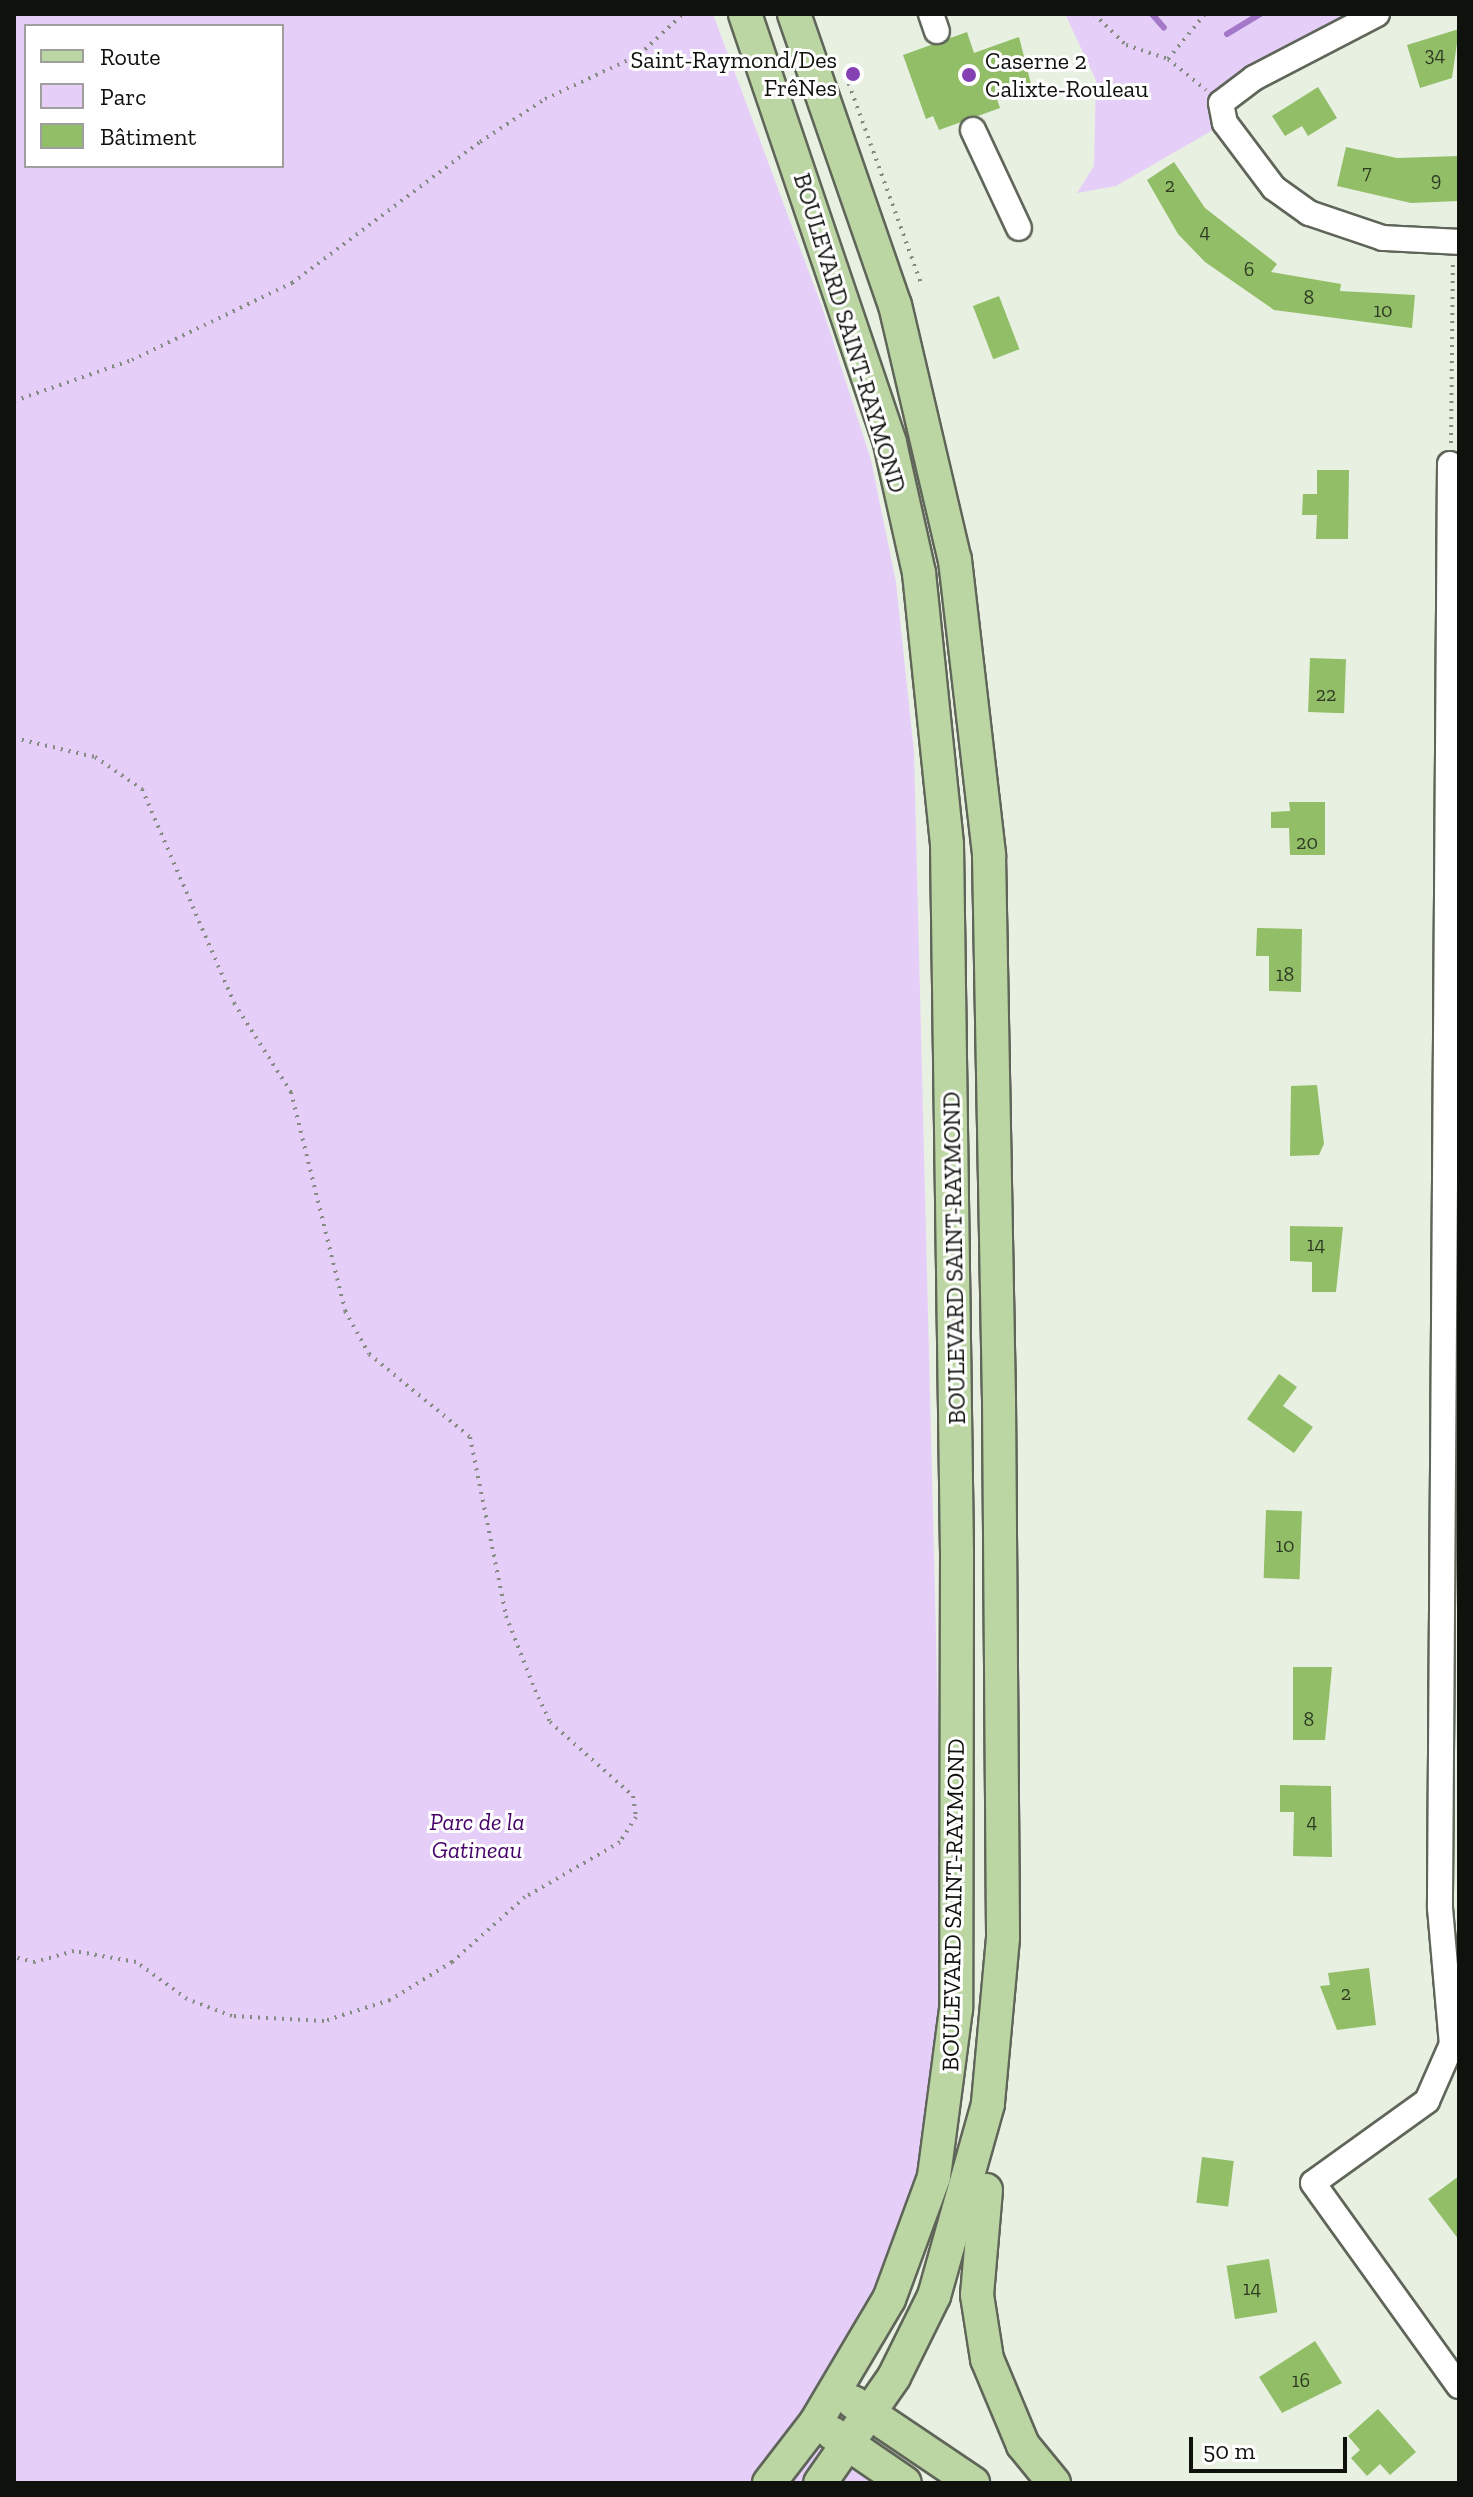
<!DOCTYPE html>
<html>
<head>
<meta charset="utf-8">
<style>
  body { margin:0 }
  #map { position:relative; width:1473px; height:2497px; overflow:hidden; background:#e8f0e2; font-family:"Zilla Slab",serif }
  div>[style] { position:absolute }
  .green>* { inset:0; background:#e5cff9 }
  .stream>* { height:6px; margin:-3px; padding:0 3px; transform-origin:3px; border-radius:3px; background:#a478c8 }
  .building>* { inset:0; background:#92be68; transform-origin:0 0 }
  .path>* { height:4px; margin-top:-2px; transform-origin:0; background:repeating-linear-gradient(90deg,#858b81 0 2px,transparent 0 8px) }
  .roads { filter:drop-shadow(2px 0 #5f6659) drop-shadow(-2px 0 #5f6659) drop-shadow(0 2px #5f6659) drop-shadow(0 -2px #5f6659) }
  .minor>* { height:24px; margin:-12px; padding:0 12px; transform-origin:12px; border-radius:12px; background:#fff }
  .major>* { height:32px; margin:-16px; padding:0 16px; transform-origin:16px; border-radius:16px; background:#bcd6a3 }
  .dots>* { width:22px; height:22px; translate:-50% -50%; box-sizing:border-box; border:4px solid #fff; border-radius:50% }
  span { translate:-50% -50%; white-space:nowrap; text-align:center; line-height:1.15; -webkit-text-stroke:6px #fff; paint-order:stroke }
  .number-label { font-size:20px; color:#2f3c23 }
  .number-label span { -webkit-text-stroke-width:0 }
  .poi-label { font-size:24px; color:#0e110c }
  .right { translate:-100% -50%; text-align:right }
  .left { translate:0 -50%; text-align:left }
  .street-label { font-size:24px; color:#0e110c }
  .park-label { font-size:24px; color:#460268; font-style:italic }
  .frame { position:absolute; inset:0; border:16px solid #0e110c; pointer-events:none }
  .legend { position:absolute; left:24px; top:24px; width:260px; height:144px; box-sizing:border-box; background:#fff; border:2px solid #9fa09e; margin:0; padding:10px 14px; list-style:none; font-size:24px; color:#0e110c }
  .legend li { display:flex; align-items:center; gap:16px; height:40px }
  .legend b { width:40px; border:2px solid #9fa09e }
  .scale { position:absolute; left:1189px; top:2437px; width:158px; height:36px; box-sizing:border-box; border:4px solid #0e110c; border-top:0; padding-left:10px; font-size:24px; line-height:28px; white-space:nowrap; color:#0e110c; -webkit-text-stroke:6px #fff; paint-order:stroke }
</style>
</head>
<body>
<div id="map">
  <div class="green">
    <div style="clip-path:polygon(evenodd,14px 14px,713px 14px,822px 307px,871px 460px,896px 582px,914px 752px,943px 1917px,935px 2068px,918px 2175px,886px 2271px,795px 2429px,871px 2483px,14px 2483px,14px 14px,26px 26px,282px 26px,282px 166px,26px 166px,26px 26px)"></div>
    <div style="clip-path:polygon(1065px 14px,1377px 14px,1221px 103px,1225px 123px,1116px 186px,1077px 193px,1094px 166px,1096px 80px)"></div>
  </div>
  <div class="stream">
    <div style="left:1152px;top:14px;width:18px;rotate:49deg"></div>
    <div style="left:1227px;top:34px;width:39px;rotate:-31deg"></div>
  </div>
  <div class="building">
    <div style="clip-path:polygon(1459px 29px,1452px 78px,1420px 88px,1407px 45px)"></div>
    <div style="clip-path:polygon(967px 32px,974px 53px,1019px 37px,1031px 84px,996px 96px,1000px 108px,939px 130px,933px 116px,926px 119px,903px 55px)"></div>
    <div style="clip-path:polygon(1318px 87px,1337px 118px,1308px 136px,1302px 126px,1285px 136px,1272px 116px)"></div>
    <div style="clip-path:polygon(1346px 147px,1397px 158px,1459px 156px,1459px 201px,1411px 203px,1337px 186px)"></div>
    <div style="clip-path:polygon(1174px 162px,1205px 208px,1277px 264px,1271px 272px,1341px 284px,1340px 291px,1415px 295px,1412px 328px,1274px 310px,1205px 262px,1178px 234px,1147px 180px)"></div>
    <div style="left:999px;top:296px;width:57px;height:28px;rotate:69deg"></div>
    <div style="clip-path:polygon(1317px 470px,1349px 470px,1348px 539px,1316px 539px,1317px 515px,1302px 515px,1303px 494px,1317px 494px)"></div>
    <div style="left:1310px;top:658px;width:36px;height:54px;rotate:2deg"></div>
    <div style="clip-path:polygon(1289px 802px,1325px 802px,1325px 855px,1290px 855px,1289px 828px,1271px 828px,1271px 812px,1290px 811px)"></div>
    <div style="clip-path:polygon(1257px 928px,1302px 929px,1301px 992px,1269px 991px,1269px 956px,1256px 956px)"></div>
    <div style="clip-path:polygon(1317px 1085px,1324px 1144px,1319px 1155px,1290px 1156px,1291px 1086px)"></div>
    <div style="clip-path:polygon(1290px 1226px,1343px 1227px,1336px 1292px,1312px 1292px,1312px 1262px,1290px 1261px)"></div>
    <div style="clip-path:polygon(1279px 1374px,1297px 1387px,1283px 1406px,1313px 1427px,1294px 1453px,1247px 1419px)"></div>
    <div style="left:1266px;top:1510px;width:36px;height:68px;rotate:2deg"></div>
    <div style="clip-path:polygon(1293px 1667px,1332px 1667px,1325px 1740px,1293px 1740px)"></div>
    <div style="clip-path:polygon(1280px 1785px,1331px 1786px,1332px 1857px,1293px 1856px,1294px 1812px,1280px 1812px)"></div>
    <div style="clip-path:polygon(1369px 1968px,1376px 2025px,1337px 2030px,1320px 1986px,1330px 1985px,1328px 1973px)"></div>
    <div style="left:1202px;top:2157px;width:32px;height:46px;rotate:7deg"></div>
    <div style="clip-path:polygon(1459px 2176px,1459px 2240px,1428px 2199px)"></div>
    <div style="left:1269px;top:2259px;width:54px;height:43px;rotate:81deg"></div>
    <div style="clip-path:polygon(1315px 2341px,1342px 2383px,1282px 2413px,1259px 2377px)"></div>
    <div style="clip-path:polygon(1378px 2409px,1416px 2452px,1390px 2475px,1380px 2464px,1367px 2476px,1351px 2458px,1360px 2450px,1348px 2436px)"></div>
  </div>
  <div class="path">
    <div style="left:1094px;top:14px;width:45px;rotate:44.1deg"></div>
    <div style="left:1126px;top:45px;width:44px;rotate:18.4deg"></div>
    <div style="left:1168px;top:59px;width:58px;rotate:-50.6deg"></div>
    <div style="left:1168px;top:59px;width:49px;rotate:39.2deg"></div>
    <div style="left:846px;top:76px;width:220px;rotate:70.1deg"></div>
    <div style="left:14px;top:401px;width:125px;rotate:-19.2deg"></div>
    <div style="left:132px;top:360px;width:178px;rotate:-25.7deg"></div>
    <div style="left:292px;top:283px;width:235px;rotate:-36.9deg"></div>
    <div style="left:480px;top:142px;width:78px;rotate:-33.5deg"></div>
    <div style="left:545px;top:99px;width:104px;rotate:-25.1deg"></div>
    <div style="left:639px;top:55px;width:60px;rotate:-43deg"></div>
    <div style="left:1451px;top:443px;width:179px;rotate:-89.4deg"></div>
    <div style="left:14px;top:738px;width:83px;rotate:13.2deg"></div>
    <div style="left:95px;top:757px;width:57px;rotate:34.2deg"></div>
    <div style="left:142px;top:789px;width:233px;rotate:66.7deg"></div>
    <div style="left:234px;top:1003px;width:106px;rotate:57.4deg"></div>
    <div style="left:291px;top:1092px;width:226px;rotate:76.1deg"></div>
    <div style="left:345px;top:1311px;width:49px;rotate:60.8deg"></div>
    <div style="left:369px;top:1354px;width:131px;rotate:39.4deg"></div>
    <div style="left:470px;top:1437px;width:183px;rotate:78.6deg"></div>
    <div style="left:506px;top:1616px;width:79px;rotate:68.6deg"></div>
    <div style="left:535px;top:1690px;width:35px;rotate:65deg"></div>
    <div style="left:550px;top:1722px;width:111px;rotate:41.7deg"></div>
    <div style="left:633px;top:1796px;width:21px;rotate:82deg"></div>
    <div style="left:636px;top:1817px;width:30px;rotate:123deg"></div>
    <div style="left:620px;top:1842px;width:110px;rotate:149.9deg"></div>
    <div style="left:525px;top:1897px;width:98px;rotate:138.3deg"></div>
    <div style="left:452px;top:1962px;width:73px;rotate:148.5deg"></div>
    <div style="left:390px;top:2000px;width:69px;rotate:162.3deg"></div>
    <div style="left:324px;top:2021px;width:92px;rotate:-176.9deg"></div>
    <div style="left:232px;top:2016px;width:48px;rotate:-159.3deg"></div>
    <div style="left:187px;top:1999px;width:63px;rotate:-144deg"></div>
    <div style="left:136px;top:1962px;width:63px;rotate:-169.9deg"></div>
    <div style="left:74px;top:1951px;width:41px;rotate:164.2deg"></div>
    <div style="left:35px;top:1962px;width:22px;rotate:-167deg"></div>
  </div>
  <div class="roads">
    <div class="minor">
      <div style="left:931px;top:14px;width:18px;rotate:71deg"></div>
      <div style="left:1377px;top:14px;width:139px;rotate:152.5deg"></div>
      <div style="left:1254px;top:78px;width:41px;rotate:142.9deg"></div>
      <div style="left:1221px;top:103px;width:20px;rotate:79deg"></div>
      <div style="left:1225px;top:123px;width:81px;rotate:53deg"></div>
      <div style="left:1274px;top:188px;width:43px;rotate:35.5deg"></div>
      <div style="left:1309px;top:213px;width:78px;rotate:18.7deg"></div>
      <div style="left:1383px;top:238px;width:76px;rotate:3deg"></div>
      <div style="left:973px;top:130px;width:108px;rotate:64.9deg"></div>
      <div style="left:1450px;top:464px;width:1444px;rotate:90.4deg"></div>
      <div style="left:1440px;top:1908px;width:137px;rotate:85deg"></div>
      <div style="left:1452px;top:2044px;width:62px;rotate:113.7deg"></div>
      <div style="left:1427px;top:2101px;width:140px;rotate:144.3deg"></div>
      <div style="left:1313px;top:2183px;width:250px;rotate:54.3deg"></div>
    </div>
    <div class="major">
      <div style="left:745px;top:14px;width:453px;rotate:71.3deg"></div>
      <div style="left:890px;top:443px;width:133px;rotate:77.4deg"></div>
      <div style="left:919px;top:573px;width:273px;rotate:84.1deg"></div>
      <div style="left:947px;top:845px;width:709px;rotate:89.19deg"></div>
      <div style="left:957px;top:1554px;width:455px;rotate:90.1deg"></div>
      <div style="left:956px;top:2009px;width:169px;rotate:97.5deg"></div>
      <div style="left:934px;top:2177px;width:130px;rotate:110.2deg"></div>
      <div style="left:889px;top:2299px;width:143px;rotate:120.7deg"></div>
      <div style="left:816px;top:2422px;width:77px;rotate:127.6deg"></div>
      <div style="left:794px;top:14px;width:308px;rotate:70.9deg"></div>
      <div style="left:895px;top:305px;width:262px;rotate:76.8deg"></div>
      <div style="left:955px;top:560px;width:297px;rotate:83.4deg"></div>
      <div style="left:989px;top:855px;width:544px;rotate:88.95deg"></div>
      <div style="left:999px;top:1399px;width:539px;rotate:89.57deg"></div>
      <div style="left:1003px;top:1938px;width:167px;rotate:95.2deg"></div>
      <div style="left:988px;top:2104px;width:199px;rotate:105.7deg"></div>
      <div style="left:934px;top:2296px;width:90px;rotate:116.3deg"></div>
      <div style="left:894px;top:2377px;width:129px;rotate:124.9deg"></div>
      <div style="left:986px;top:2190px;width:105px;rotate:94.9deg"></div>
      <div style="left:977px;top:2295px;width:65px;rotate:81.1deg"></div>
      <div style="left:987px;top:2359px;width:93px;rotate:67.3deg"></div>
      <div style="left:1023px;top:2445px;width:49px;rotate:50.8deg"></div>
      <div style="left:853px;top:2402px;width:145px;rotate:34deg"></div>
      <div style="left:832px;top:2433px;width:88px;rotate:34.4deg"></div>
    </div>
  </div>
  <div class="dots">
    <div style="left:853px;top:74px;background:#8541b4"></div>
    <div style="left:969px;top:75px;background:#8541b4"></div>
  </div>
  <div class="number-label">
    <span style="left:1435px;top:54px">34</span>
    <span style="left:1367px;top:172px">7</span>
    <span style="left:1436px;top:179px">9</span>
    <span style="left:1170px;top:185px">2</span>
    <span style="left:1205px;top:231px">4</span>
    <span style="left:1249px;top:269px">6</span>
    <span style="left:1309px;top:297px">8</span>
    <span style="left:1383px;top:310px">10</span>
    <span style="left:1326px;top:694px">22</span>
    <span style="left:1307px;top:842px">20</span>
    <span style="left:1285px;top:974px">18</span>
    <span style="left:1316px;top:1244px">14</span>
    <span style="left:1285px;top:1545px">10</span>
    <span style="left:1309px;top:1719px">8</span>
    <span style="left:1312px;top:1821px">4</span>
    <span style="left:1346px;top:1993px">2</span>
    <span style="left:1252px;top:2288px">14</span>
    <span style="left:1301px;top:2380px">16</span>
  </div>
  <div class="poi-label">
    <span class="right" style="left:837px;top:74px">Saint-Raymond/Des<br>FrêNes</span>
    <span class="left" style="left:985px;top:75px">Caserne 2<br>Calixte-Rouleau</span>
  </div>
  <div class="street-label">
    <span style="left:850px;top:333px;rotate:73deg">BOULEVARD SAINT-RAYMOND</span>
    <span style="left:954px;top:1258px;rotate:-91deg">BOULEVARD SAINT-RAYMOND</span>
    <span style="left:953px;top:1905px;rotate:-89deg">BOULEVARD SAINT-RAYMOND</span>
  </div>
  <div class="park-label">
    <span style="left:477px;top:1836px">Parc de la<br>Gatineau</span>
  </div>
  <div class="frame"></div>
  <ul class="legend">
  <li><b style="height:10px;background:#bcd6a3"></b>Route</li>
  <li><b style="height:22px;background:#e5cff9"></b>Parc</li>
  <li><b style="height:22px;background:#92be68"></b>Bâtiment</li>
  </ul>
  <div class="scale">50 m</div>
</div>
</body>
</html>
